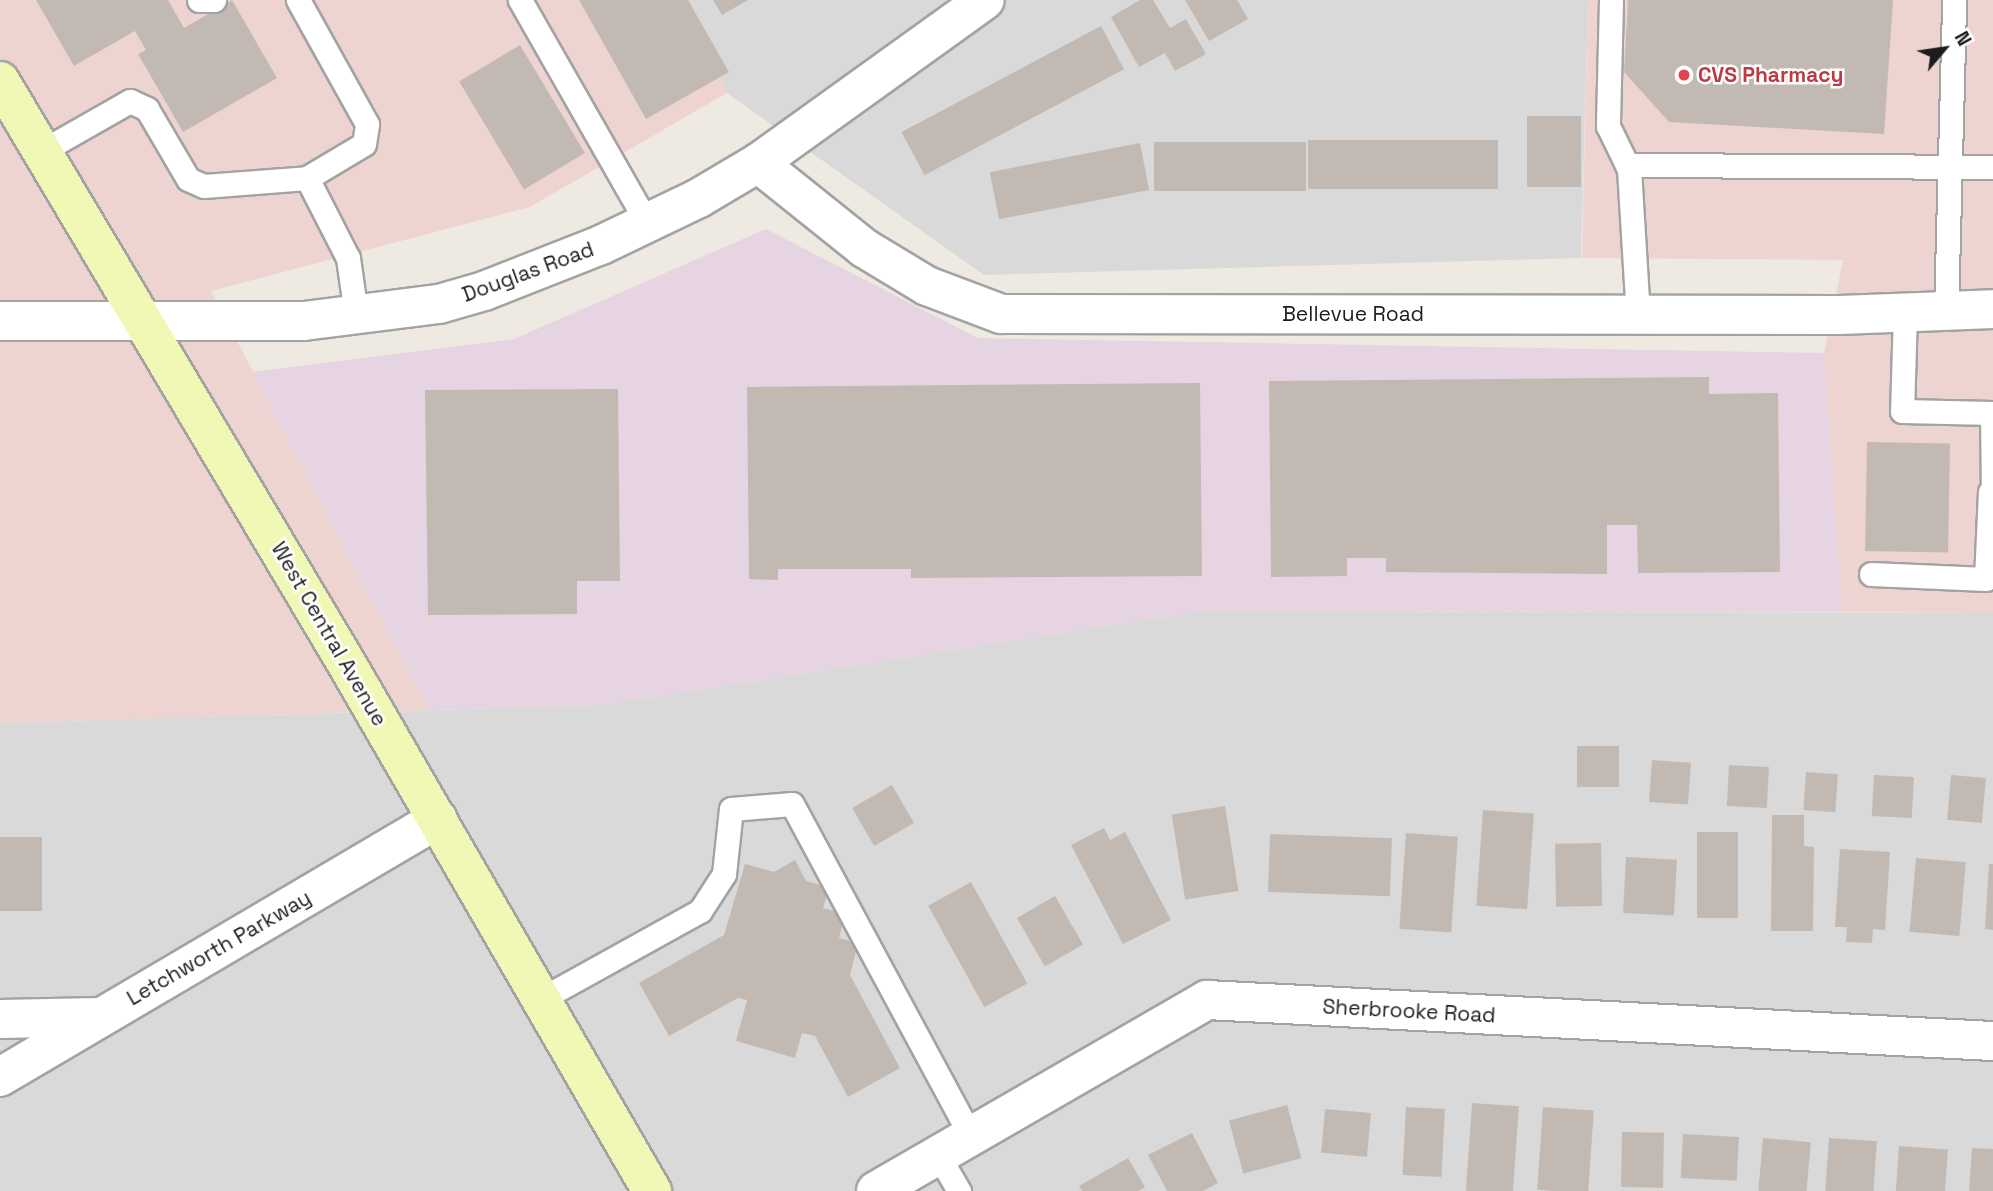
<!DOCTYPE html>
<html>
<head>
<meta charset="utf-8">
<style>
  body { margin:0 }
  #map { position:relative; width:1993px; height:1191px; overflow:hidden; background:#eeeae2; font-family:"Space Grotesk",sans-serif }
  div>[style] { position:absolute }
  .residential>* { inset:0; background:#dad9d9 }
  .commercial>* { inset:0; background:#eed4d1 }
  .industrial>* { inset:0; background:#e7d4e2 }
  .building>* { inset:0; background:#c2bab2; transform-origin:0 0 }
  .roads { filter:drop-shadow(2px 0 #a3a3a3) drop-shadow(-2px 0 #a3a3a3) drop-shadow(0 2px #a3a3a3) drop-shadow(0 -2px #a3a3a3) }
  .service>* { height:23px; margin:-11.5px; padding:0 11.5px; transform-origin:11.5px; border-radius:11.5px; background:#fff }
  .minor>* { height:38px; margin:-19px; padding:0 19px; transform-origin:19px; border-radius:19px; background:#fff }
  .tertiary>* { height:38px; margin:-19px; padding:0 19px; transform-origin:19px; border-radius:19px; background:#fff }
  .secondary>* { height:38px; margin:-19px; padding:0 19px; transform-origin:19px; border-radius:19px; background:#f1f8b6 }
  .dots>* { width:19px; height:19px; translate:-50% -50%; box-sizing:border-box; border:4px solid #fff; border-radius:50% }
  span { translate:-50% -50%; white-space:nowrap; text-align:center; line-height:1.15; -webkit-text-stroke:5px #fff; paint-order:stroke }
  .health-label { font-size:21px; color:#be3a42; font-weight:700 }
  .left { translate:0 -50%; text-align:left }
  .street-label { font-size:21px; color:#1c1c1c }
  .north { position:absolute; left:1909px; top:14px; width:70px; height:70px; -webkit-text-stroke:5px #fff; paint-order:stroke; rotate:61deg; font-size:19px; font-weight:700; line-height:28px; text-align:center; color:#1c1c1c }
  .north::after { content:''; display:block; margin:auto; width:24px; height:32px; background:#1c1c1c; clip-path:polygon(50% 0,100% 100%,50% 72%,0 100%) }
</style>
</head>
<body>
<div id="map">
  <div class="residential">
    <div style="clip-path:polygon(682px 0,1588px 0,1581px 258px,984px 275px,727px 93px)"></div>
    <div style="clip-path:polygon(1202px 611px,1993px 613px,1993px 1191px,0 1191px,0 723px,600px 705px)"></div>
  </div>
  <div class="commercial">
    <div style="clip-path:polygon(0 0,682px 0,727px 93px,530px 207px,211px 291px,429px 710px,0 723px)"></div>
    <div style="clip-path:polygon(1588px 0,1993px 0,1993px 613px,1842px 612px,1824px 353px,1843px 260px,1582px 258px)"></div>
  </div>
  <div class="industrial">
    <div style="clip-path:polygon(766px 229px,978px 338px,1824px 353px,1842px 612px,1202px 611px,600px 705px,429px 710px,253px 372px,514px 339px)"></div>
  </div>
  <div class="building">
    <div style="clip-path:polygon(36px 0,168px 0,184px 28px,232px 0,277px 78px,183px 132px,138px 54px,146px 50px,135px 31px,74px 66px)"></div>
    <div style="clip-path:polygon(579px 0,688px 0,729px 72px,646px 119px)"></div>
    <div style="clip-path:polygon(713px 0,748px 0,722px 15px)"></div>
    <div style="clip-path:polygon(1140px 0,1153px 0,1170px 28px,1186px 19px,1206px 54px,1175px 71px,1165px 53px,1139px 67px,1111px 17px)"></div>
    <div style="clip-path:polygon(1185px 0,1237px 0,1248px 19px,1209px 41px)"></div>
    <div style="clip-path:polygon(1628px 0,1893px 0,1884px 134px,1669px 122px,1624px 72px)"></div>
    <div style="left:1101px;top:26px;width:49px;height:226px;rotate:62deg"></div>
    <div style="left:520px;top:45px;width:126px;height:71px;rotate:59deg"></div>
    <div style="left:1527px;top:116px;width:54px;height:71px"></div>
    <div style="left:1498px;top:140px;width:49px;height:190px;rotate:90deg"></div>
    <div style="left:1154px;top:142px;width:152px;height:49px"></div>
    <div style="left:1140px;top:143px;width:48px;height:153px;rotate:79deg"></div>
    <div style="clip-path:polygon(1709px 377px,1709px 394px,1778px 393px,1780px 572px,1638px 573px,1637px 525px,1607px 525px,1607px 574px,1386px 572px,1386px 558px,1347px 558px,1347px 576px,1271px 577px,1269px 381px)"></div>
    <div style="clip-path:polygon(1200px 383px,1202px 576px,911px 578px,911px 569px,778px 569px,778px 580px,749px 579px,747px 387px)"></div>
    <div style="clip-path:polygon(618px 389px,620px 581px,577px 581px,577px 614px,428px 615px,425px 390px)"></div>
    <div style="left:1867px;top:442px;width:83px;height:109px;rotate:1deg"></div>
    <div style="left:1577px;top:746px;width:42px;height:41px"></div>
    <div style="left:1652px;top:760px;width:39px;height:42px;rotate:4deg"></div>
    <div style="left:1729px;top:765px;width:40px;height:41px;rotate:3deg"></div>
    <div style="left:1806px;top:772px;width:32px;height:38px;rotate:4deg"></div>
    <div style="left:1874px;top:775px;width:40px;height:41px;rotate:3deg"></div>
    <div style="left:1951px;top:775px;width:35px;height:45px;rotate:5deg"></div>
    <div style="left:892px;top:785px;width:44px;height:46px;rotate:60deg"></div>
    <div style="left:1225px;top:806px;width:86px;height:54px;rotate:81deg"></div>
    <div style="left:1483px;top:810px;width:51px;height:96px;rotate:4deg"></div>
    <div style="clip-path:polygon(1772px 815px,1804px 815px,1804px 846px,1814px 847px,1813px 931px,1771px 931px)"></div>
    <div style="clip-path:polygon(1104px 828px,1110px 840px,1125px 832px,1171px 920px,1123px 944px,1071px 845px)"></div>
    <div style="left:1697px;top:832px;width:41px;height:86px"></div>
    <div style="left:1406px;top:833px;width:52px;height:96px;rotate:4deg"></div>
    <div style="left:1270px;top:834px;width:122px;height:58px;rotate:2deg"></div>
    <div style="left:0;top:837px;width:42px;height:74px"></div>
    <div style="left:1601px;top:843px;width:63px;height:46px;rotate:89deg"></div>
    <div style="clip-path:polygon(1840px 849px,1890px 852px,1885px 930px,1873px 929px,1872px 943px,1846px 942px,1847px 927px,1835px 927px)"></div>
    <div style="left:1626px;top:857px;width:51px;height:56px;rotate:3deg"></div>
    <div style="left:1916px;top:858px;width:50px;height:74px;rotate:5deg"></div>
    <div style="clip-path:polygon(795px 860px,806px 881px,829px 887px,823px 908px,845px 914px,839px 938px,858px 943px,850px 975px,900px 1068px,848px 1097px,815px 1036px,802px 1033px,795px 1058px,736px 1041px,747px 1000px,738px 998px,669px 1036px,639px 983px,724px 935px,745px 864px,774px 872px)"></div>
    <div style="clip-path:polygon(1989px 864px,1993px 864px,1993px 930px,1985px 929px)"></div>
    <div style="left:971px;top:882px;width:116px;height:49px;rotate:61deg"></div>
    <div style="left:1055px;top:896px;width:56px;height:44px;rotate:60deg"></div>
    <div style="left:1472px;top:1103px;width:47px;height:88px;rotate:4deg"></div>
    <div style="left:1287px;top:1105px;width:55px;height:60px;rotate:75deg"></div>
    <div style="left:1406px;top:1107px;width:39px;height:68px;rotate:3deg"></div>
    <div style="left:1543px;top:1107px;width:51px;height:83px;rotate:4deg"></div>
    <div style="left:1325px;top:1109px;width:46px;height:44px;rotate:5deg"></div>
    <div style="left:1622px;top:1132px;width:42px;height:55px;rotate:1deg"></div>
    <div style="clip-path:polygon(1192px 1133px,1218px 1183px,1203px 1191px,1167px 1191px,1148px 1155px)"></div>
    <div style="left:1683px;top:1134px;width:56px;height:44px;rotate:3deg"></div>
    <div style="left:1763px;top:1138px;width:48px;height:53px;rotate:5deg"></div>
    <div style="left:1829px;top:1138px;width:48px;height:53px;rotate:4deg"></div>
    <div style="left:1899px;top:1146px;width:49px;height:45px;rotate:4deg"></div>
    <div style="clip-path:polygon(1972px 1148px,1993px 1149px,1993px 1191px,1969px 1191px)"></div>
    <div style="clip-path:polygon(1128px 1158px,1145px 1187px,1138px 1191px,1082px 1191px,1079px 1186px)"></div>
  </div>
  <div class="roads">
    <div class="service">
      <div style="left:199px;top:0;width:15px"></div>
      <div style="left:520px;top:0;width:257px;rotate:60.3deg"></div>
      <div style="left:1611px;top:0;width:126px;rotate:91.4deg"></div>
      <div style="left:1608px;top:126px;width:48px;rotate:64deg"></div>
      <div style="left:1629px;top:169px;width:146px;rotate:86.5deg"></div>
      <div style="left:42px;top:151px;width:101px;rotate:-29.6deg"></div>
      <div style="left:130px;top:101px;width:19px;rotate:25deg"></div>
      <div style="left:147px;top:109px;width:81px;rotate:59.6deg"></div>
      <div style="left:188px;top:179px;width:17px;rotate:24deg"></div>
      <div style="left:204px;top:186px;width:103px;rotate:-4.4deg"></div>
      <div style="left:307px;top:178px;width:66px;rotate:-30.8deg"></div>
      <div style="left:364px;top:144px;width:20px;rotate:-81deg"></div>
      <div style="left:367px;top:124px;width:142px;rotate:-119.1deg"></div>
      <div style="left:1627px;top:165px;width:366px;rotate:0.3deg"></div>
      <div style="left:307px;top:178px;width:90px;rotate:62.9deg"></div>
      <div style="left:348px;top:258px;width:57px;rotate:81.9deg"></div>
      <div style="left:1946px;top:311px;width:311px;rotate:-88.5deg"></div>
      <div style="left:1905px;top:312px;width:99px;rotate:91.7deg"></div>
      <div style="left:1902px;top:411px;width:90px;rotate:1.3deg"></div>
      <div style="left:1992px;top:413px;width:79px;rotate:89.3deg"></div>
      <div style="left:1871px;top:574px;width:115px;rotate:2.5deg"></div>
      <div style="left:1986px;top:579px;width:87px;rotate:-87.4deg"></div>
      <div style="left:541px;top:999px;width:182px;rotate:-29deg"></div>
      <div style="left:700px;top:911px;width:44px;rotate:-57deg"></div>
      <div style="left:724px;top:874px;width:65px;rotate:-83.9deg"></div>
      <div style="left:731px;top:809px;width:61px;rotate:-4.7deg"></div>
      <div style="left:792px;top:804px;width:377px;rotate:61.7deg"></div>
      <div style="left:938px;top:1155px;width:42px;rotate:59.7deg"></div>
    </div>
    <div class="minor">
      <div style="left:758px;top:163px;width:136px;rotate:38.7deg"></div>
      <div style="left:864px;top:248px;width:74px;rotate:31.1deg"></div>
      <div style="left:927px;top:286px;width:79px;rotate:20.7deg"></div>
      <div style="left:1001px;top:314px;width:839px;rotate:0.07deg"></div>
      <div style="left:1840px;top:315px;width:153px;rotate:-2.2deg"></div>
      <div style="left:0;top:1019px;width:100px;rotate:-1.1deg"></div>
      <div style="left:0;top:1077px;width:508px;rotate:-30.5deg"></div>
      <div style="left:876px;top:1191px;width:382px;rotate:-30deg"></div>
      <div style="left:1207px;top:1000px;width:787px;rotate:2.99deg"></div>
    </div>
    <div class="tertiary">
      <div style="left:0;top:321px;width:304px"></div>
      <div style="left:304px;top:321px;width:136px;rotate:-7.2deg"></div>
      <div style="left:439px;top:304px;width:47px;rotate:-16.1deg"></div>
      <div style="left:484px;top:291px;width:126px;rotate:-21.5deg"></div>
      <div style="left:601px;top:245px;width:109px;rotate:-25.6deg"></div>
      <div style="left:699px;top:198px;width:69px;rotate:-30.7deg"></div>
      <div style="left:758px;top:163px;width:279px;rotate:-35.7deg"></div>
    </div>
    <div class="secondary">
      <div style="left:0;top:81px;width:681px;rotate:59.25deg"></div>
      <div style="left:348px;top:666px;width:607px;rotate:59.93deg"></div>
    </div>
  </div>
  <div class="dots">
    <div style="left:1684px;top:75px;background:#e0444e"></div>
  </div>
  <div class="health-label">
    <span class="left" style="left:1698px;top:75px">CVS Pharmacy</span>
  </div>
  <div class="street-label">
    <span style="left:528px;top:272px;rotate:-20deg">Douglas Road</span>
    <span style="left:1353px;top:314px">Bellevue Road</span>
    <span style="left:329px;top:634px;rotate:60deg">West Central Avenue</span>
    <span style="left:219px;top:948px;rotate:-30deg">Letchworth Parkway</span>
    <span style="left:1409px;top:1011px;rotate:3deg">Sherbrooke Road</span>
  </div>
  <div class="north">N</div>
</div>
</body>
</html>
